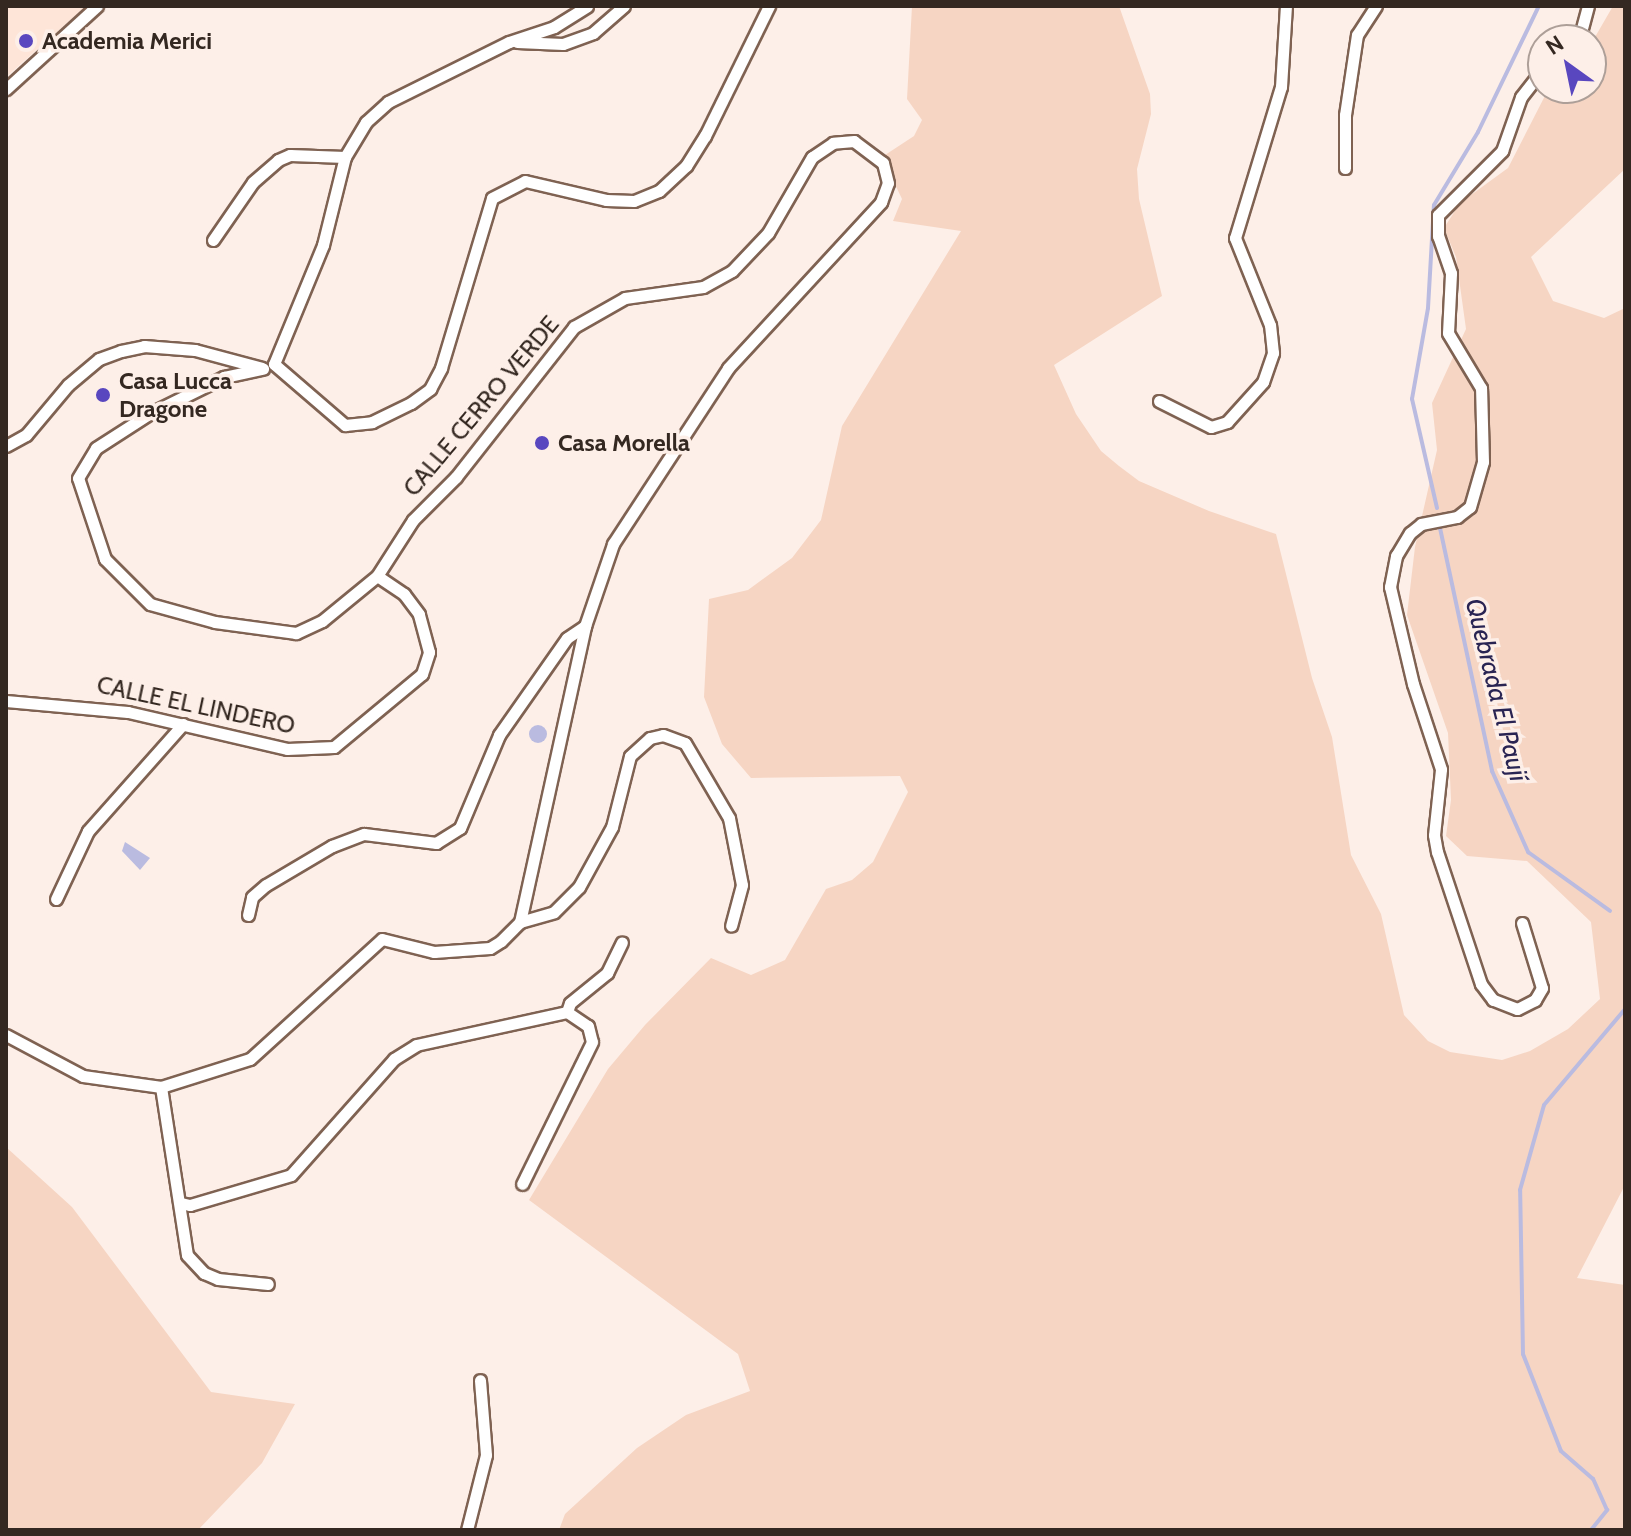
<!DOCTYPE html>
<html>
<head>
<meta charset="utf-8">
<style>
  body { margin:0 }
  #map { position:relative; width:1631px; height:1536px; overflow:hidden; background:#fdefe8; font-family:Cabin,sans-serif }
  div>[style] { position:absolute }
  .built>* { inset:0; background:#fee5d8 }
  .green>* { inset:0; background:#f6d5c3 }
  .water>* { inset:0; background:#babbe0 }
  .round { border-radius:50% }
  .stream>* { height:4px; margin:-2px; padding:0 2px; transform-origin:2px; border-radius:2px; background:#babbe0 }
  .roads { filter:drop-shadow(2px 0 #7f6252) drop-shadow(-2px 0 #7f6252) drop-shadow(0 2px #7f6252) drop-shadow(0 -2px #7f6252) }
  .street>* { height:11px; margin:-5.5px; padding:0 5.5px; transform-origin:5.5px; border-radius:5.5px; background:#fff }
  .dots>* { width:22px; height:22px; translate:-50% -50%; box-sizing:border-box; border:4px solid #fdefe8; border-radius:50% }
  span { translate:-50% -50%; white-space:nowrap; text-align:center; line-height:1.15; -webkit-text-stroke:7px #fdefe8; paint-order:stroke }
  .poi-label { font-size:24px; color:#342821; font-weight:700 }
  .left { translate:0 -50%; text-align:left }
  .street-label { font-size:24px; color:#342821 }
  .water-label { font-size:26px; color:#292453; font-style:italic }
  .frame { position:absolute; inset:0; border:8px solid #342821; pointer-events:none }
  .north { position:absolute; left:1527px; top:24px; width:80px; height:80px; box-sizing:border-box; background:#fdefe8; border:2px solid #ad9f98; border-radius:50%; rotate:327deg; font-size:22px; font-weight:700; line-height:32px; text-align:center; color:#342821 }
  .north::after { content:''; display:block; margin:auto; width:28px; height:36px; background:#5947bf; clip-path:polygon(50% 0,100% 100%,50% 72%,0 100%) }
</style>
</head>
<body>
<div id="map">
  <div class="built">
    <div style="clip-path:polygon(6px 6px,86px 6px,6px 77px)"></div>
  </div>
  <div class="green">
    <div style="clip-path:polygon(912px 6px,1119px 6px,1150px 94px,1151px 114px,1137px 169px,1139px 199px,1162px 296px,1054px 365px,1076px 414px,1101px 451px,1119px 466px,1139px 481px,1209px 511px,1276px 534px,1312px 678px,1332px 737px,1351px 855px,1381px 914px,1404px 1015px,1428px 1041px,1450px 1052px,1502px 1060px,1530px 1051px,1568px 1029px,1600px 999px,1591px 922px,1527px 861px,1467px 856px,1446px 836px,1451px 800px,1448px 733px,1407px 615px,1415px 547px,1437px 450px,1432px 403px,1466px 329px,1456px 257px,1444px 228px,1460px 203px,1508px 168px,1549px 88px,1591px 88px,1591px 44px,1613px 6px,1625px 6px,1625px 169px,1531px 257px,1553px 301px,1604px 318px,1625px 308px,1625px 1185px,1577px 1278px,1625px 1285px,1625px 1530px,559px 1530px,565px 1514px,637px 1448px,686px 1415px,750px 1391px,738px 1354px,529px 1200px,608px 1069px,645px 1025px,711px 958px,751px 975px,785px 960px,826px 889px,852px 880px,873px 862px,908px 792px,900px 776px,751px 778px,722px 744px,704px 697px,709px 599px,748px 590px,792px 558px,821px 520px,842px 426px,961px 231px,893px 221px,902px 199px,882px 157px,914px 136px,922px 120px,907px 99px)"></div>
    <div style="clip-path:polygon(6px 1147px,72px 1207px,211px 1392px,295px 1404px,262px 1463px,198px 1530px,6px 1530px)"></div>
  </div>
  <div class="water">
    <div class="round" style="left:529px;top:725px;width:18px;height:18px"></div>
    <div style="clip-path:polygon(125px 842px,150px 858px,140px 870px,122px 851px)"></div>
  </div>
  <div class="stream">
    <div style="left:1437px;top:508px;width:112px;rotate:-102.9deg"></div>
    <div style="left:1412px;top:399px;width:92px;rotate:-80deg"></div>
    <div style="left:1428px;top:308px;width:103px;rotate:-86.7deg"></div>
    <div style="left:1434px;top:205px;width:85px;rotate:-58.9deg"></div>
    <div style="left:1478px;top:132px;width:140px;rotate:-64.2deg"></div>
    <div style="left:1440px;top:528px;width:249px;rotate:77.9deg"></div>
    <div style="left:1492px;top:771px;width:89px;rotate:66deg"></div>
    <div style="left:1528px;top:852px;width:101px;rotate:35.7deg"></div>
    <div style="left:1591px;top:1530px;width:26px;rotate:-51deg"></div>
    <div style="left:1607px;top:1510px;width:34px;rotate:-114deg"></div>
    <div style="left:1593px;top:1479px;width:43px;rotate:-138.8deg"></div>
    <div style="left:1561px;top:1451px;width:104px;rotate:-111.4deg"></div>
    <div style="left:1523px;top:1354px;width:164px;rotate:-91deg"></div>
    <div style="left:1520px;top:1190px;width:88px;rotate:-74.2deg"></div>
    <div style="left:1544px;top:1105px;width:126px;rotate:-49.8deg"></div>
  </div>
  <div class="roads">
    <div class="street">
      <div style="left:1573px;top:40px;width:11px;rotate:-45deg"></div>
      <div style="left:1581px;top:32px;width:27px;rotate:-75deg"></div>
      <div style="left:517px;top:42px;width:46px;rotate:2.5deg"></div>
      <div style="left:563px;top:44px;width:32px;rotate:-20deg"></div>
      <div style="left:593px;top:33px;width:41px;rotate:-41.1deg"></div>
      <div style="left:6px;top:89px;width:123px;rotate:-42.4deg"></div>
      <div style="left:1345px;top:168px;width:53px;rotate:-90deg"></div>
      <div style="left:1345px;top:115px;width:81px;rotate:-81.5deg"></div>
      <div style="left:1357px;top:35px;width:35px;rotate:-57deg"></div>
      <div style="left:213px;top:240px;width:70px;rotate:-55.4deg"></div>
      <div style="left:253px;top:182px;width:33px;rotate:-41deg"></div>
      <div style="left:278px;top:160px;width:13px;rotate:-23deg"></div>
      <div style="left:290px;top:155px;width:55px;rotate:2.1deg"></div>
      <div style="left:274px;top:364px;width:94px;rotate:40.7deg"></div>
      <div style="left:345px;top:425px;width:27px;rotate:-6deg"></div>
      <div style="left:372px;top:422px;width:43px;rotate:-26deg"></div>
      <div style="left:411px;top:403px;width:24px;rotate:-36deg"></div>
      <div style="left:430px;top:389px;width:24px;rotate:-62deg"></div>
      <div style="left:441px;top:368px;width:177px;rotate:-73.3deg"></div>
      <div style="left:492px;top:198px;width:37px;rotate:-27deg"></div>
      <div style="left:525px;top:181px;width:83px;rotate:13.2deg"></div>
      <div style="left:606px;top:200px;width:28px;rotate:2deg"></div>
      <div style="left:634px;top:201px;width:27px;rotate:-22deg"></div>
      <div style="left:659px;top:191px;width:37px;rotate:-43deg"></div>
      <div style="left:686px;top:166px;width:36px;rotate:-58deg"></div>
      <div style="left:705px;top:136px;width:145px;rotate:-63.8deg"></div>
      <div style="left:274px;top:364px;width:129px;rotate:-67.6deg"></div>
      <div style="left:323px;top:245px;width:91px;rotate:-76deg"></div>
      <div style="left:345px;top:157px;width:41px;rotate:-59deg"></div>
      <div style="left:366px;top:122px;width:30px;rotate:-42deg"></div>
      <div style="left:388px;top:102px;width:135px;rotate:-26.4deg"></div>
      <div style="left:509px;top:42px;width:47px;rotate:-18.4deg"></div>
      <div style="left:554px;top:27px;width:39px;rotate:-32deg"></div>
      <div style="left:1159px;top:401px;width:58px;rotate:26.6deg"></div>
      <div style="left:1211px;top:427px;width:17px;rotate:-17deg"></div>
      <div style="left:1227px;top:422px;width:54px;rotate:-48deg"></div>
      <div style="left:1263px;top:382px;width:31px;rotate:-71deg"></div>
      <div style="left:1273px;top:353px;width:28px;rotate:-96deg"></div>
      <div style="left:1270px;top:325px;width:94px;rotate:-111.9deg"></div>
      <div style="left:1235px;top:238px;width:158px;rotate:-73.1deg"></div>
      <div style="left:1281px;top:87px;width:81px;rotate:-86.5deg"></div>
      <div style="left:6px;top:446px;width:23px;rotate:-29deg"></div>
      <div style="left:26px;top:435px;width:65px;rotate:-50deg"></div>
      <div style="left:68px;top:385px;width:40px;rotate:-40deg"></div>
      <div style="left:99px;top:359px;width:23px;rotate:-20deg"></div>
      <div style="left:121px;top:351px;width:24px;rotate:-12deg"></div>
      <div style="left:144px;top:346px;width:51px;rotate:4.5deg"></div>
      <div style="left:195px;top:350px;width:69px;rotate:15deg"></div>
      <div style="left:6px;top:701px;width:122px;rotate:5.2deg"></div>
      <div style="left:128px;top:712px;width:163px;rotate:13.1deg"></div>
      <div style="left:287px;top:749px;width:47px;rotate:-2.4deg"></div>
      <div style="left:334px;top:747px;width:114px;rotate:-39.7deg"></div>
      <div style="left:422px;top:674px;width:23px;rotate:-72deg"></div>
      <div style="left:429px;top:652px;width:39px;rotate:-105deg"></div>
      <div style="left:419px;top:614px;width:25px;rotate:-127deg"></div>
      <div style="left:404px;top:594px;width:32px;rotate:-146deg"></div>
      <div style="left:56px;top:899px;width:75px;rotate:-64.8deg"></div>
      <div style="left:88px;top:831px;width:143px;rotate:-48.4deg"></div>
      <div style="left:248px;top:915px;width:18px;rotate:-77deg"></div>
      <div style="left:252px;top:897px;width:18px;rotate:-41deg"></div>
      <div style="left:266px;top:885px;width:77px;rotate:-30.6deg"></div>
      <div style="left:332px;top:846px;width:34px;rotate:-21deg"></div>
      <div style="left:364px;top:834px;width:73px;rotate:7.1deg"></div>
      <div style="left:436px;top:843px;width:28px;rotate:-32deg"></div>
      <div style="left:460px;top:828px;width:101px;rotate:-67.2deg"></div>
      <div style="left:499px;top:735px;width:118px;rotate:-55deg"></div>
      <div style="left:567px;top:638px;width:22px;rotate:-34deg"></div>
      <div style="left:520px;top:922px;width:35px;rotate:-16deg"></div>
      <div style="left:554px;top:912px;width:35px;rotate:-45deg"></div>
      <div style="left:579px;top:887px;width:68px;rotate:-61.2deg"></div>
      <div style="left:612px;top:827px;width:73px;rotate:-75.8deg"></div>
      <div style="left:630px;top:756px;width:27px;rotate:-42deg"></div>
      <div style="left:650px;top:738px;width:13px;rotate:-13deg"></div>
      <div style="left:663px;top:735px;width:23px;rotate:20deg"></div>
      <div style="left:685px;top:743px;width:87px;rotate:59.6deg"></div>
      <div style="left:729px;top:818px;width:68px;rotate:79deg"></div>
      <div style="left:742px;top:885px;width:42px;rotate:105deg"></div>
      <div style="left:1522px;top:923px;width:68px;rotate:72.9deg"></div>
      <div style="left:1542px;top:988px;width:14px;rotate:120deg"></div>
      <div style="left:1535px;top:1000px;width:20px;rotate:153deg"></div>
      <div style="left:1517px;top:1009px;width:26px;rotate:-159deg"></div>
      <div style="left:1493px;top:1000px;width:20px;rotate:-127deg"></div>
      <div style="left:1481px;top:984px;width:139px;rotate:-108.4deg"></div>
      <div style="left:1437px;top:852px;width:17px;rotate:-100deg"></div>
      <div style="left:1434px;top:835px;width:66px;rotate:-83.9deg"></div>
      <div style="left:1441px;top:769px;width:89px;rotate:-108.2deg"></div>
      <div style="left:1413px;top:684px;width:100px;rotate:-103.3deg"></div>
      <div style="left:1390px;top:587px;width:32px;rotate:-79deg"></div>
      <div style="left:1396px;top:556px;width:27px;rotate:-59deg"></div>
      <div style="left:1410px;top:533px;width:14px;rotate:-39deg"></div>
      <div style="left:1421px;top:524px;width:37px;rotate:-11deg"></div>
      <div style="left:1457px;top:517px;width:16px;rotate:-38deg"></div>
      <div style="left:1470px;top:507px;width:47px;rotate:-73.9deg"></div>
      <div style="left:1483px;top:462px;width:74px;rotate:-91.5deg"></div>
      <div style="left:1481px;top:388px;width:64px;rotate:-121deg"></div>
      <div style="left:1448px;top:333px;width:60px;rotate:-87.1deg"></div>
      <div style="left:1451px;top:273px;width:39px;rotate:-109deg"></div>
      <div style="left:1438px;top:236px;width:21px;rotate:-90deg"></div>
      <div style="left:1438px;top:215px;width:91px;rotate:-45deg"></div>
      <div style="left:1502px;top:151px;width:57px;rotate:-70.6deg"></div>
      <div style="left:1521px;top:97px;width:36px;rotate:-52deg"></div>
      <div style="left:567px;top:1012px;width:9px;rotate:-72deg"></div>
      <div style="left:570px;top:1003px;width:48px;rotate:-39deg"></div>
      <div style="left:607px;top:973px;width:34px;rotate:-64deg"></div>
      <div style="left:6px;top:1035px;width:87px;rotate:28deg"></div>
      <div style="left:83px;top:1076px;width:79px;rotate:8deg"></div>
      <div style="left:161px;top:1087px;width:93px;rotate:-17.5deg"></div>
      <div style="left:250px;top:1059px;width:178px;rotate:-42.3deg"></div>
      <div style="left:382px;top:939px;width:54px;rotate:14deg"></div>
      <div style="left:434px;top:952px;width:56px;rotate:-4.1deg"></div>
      <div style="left:490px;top:948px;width:13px;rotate:-32deg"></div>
      <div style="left:501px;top:941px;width:27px;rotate:-45deg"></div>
      <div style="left:520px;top:922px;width:303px;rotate:-77.6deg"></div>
      <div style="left:585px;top:626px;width:87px;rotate:-71.1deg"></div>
      <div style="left:613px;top:544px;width:210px;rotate:-56.8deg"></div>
      <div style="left:728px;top:368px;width:226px;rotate:-47.3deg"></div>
      <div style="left:881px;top:202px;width:20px;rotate:-70deg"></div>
      <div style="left:888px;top:183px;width:21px;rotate:-104deg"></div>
      <div style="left:883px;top:163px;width:36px;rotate:-143deg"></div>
      <div style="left:854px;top:141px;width:21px;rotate:175deg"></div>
      <div style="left:833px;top:143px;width:25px;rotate:146deg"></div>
      <div style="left:812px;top:157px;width:88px;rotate:120.1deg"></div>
      <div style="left:768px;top:233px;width:52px;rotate:133.5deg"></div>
      <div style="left:732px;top:271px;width:33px;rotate:151deg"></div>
      <div style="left:703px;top:287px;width:79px;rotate:172deg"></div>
      <div style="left:625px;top:298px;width:59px;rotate:150.4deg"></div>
      <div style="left:574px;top:327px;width:191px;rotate:128.2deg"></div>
      <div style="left:456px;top:477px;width:61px;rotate:135deg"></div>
      <div style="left:413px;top:520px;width:67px;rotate:122.7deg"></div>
      <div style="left:377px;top:576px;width:71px;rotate:140.7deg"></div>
      <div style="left:322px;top:621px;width:29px;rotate:155deg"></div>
      <div style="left:296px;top:633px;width:82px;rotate:-172.3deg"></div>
      <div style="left:215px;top:622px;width:67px;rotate:-164.5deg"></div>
      <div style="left:150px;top:604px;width:64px;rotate:-135deg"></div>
      <div style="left:105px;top:559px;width:85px;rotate:-108.4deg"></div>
      <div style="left:78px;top:478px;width:35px;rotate:-59deg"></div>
      <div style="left:96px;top:448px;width:63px;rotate:-32.7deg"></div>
      <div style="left:149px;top:414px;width:84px;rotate:-26.3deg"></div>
      <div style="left:224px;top:377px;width:40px;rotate:-12deg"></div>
      <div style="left:161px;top:1087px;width:170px;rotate:81.2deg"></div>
      <div style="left:187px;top:1255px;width:25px;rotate:47deg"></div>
      <div style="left:204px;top:1273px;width:15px;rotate:23deg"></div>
      <div style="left:218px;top:1279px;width:50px;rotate:5.7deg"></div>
      <div style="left:181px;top:1203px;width:9px;rotate:13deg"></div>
      <div style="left:190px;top:1205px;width:105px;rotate:-16.5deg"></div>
      <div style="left:291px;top:1175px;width:155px;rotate:-48.4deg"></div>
      <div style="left:394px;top:1059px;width:26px;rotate:-32deg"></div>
      <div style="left:416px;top:1045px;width:155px;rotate:-12.3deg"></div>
      <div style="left:567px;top:1012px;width:25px;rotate:34deg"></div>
      <div style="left:588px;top:1026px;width:16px;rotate:76deg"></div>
      <div style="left:592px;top:1042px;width:158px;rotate:116.2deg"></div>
      <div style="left:467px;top:1530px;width:77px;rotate:-75.8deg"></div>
      <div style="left:486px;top:1455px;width:75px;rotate:-94.6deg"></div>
    </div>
  </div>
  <div class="dots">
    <div style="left:26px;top:41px;background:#5947bf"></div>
    <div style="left:103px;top:395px;background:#5947bf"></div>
    <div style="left:542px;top:443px;background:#5947bf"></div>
  </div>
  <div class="poi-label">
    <span class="left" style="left:42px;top:41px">Academia Merici</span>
    <span class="left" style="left:119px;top:395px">Casa Lucca<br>Dragone</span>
    <span class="left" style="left:558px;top:443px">Casa Morella</span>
  </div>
  <div class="street-label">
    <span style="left:481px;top:406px;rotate:-50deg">CALLE CERRO VERDE</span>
    <span style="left:196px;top:705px;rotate:12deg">CALLE EL LINDERO</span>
  </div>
  <div class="water-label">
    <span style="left:1496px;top:690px;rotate:76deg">Quebrada El Paují</span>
  </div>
  <div class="frame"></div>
  <div class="north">N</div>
</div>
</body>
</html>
